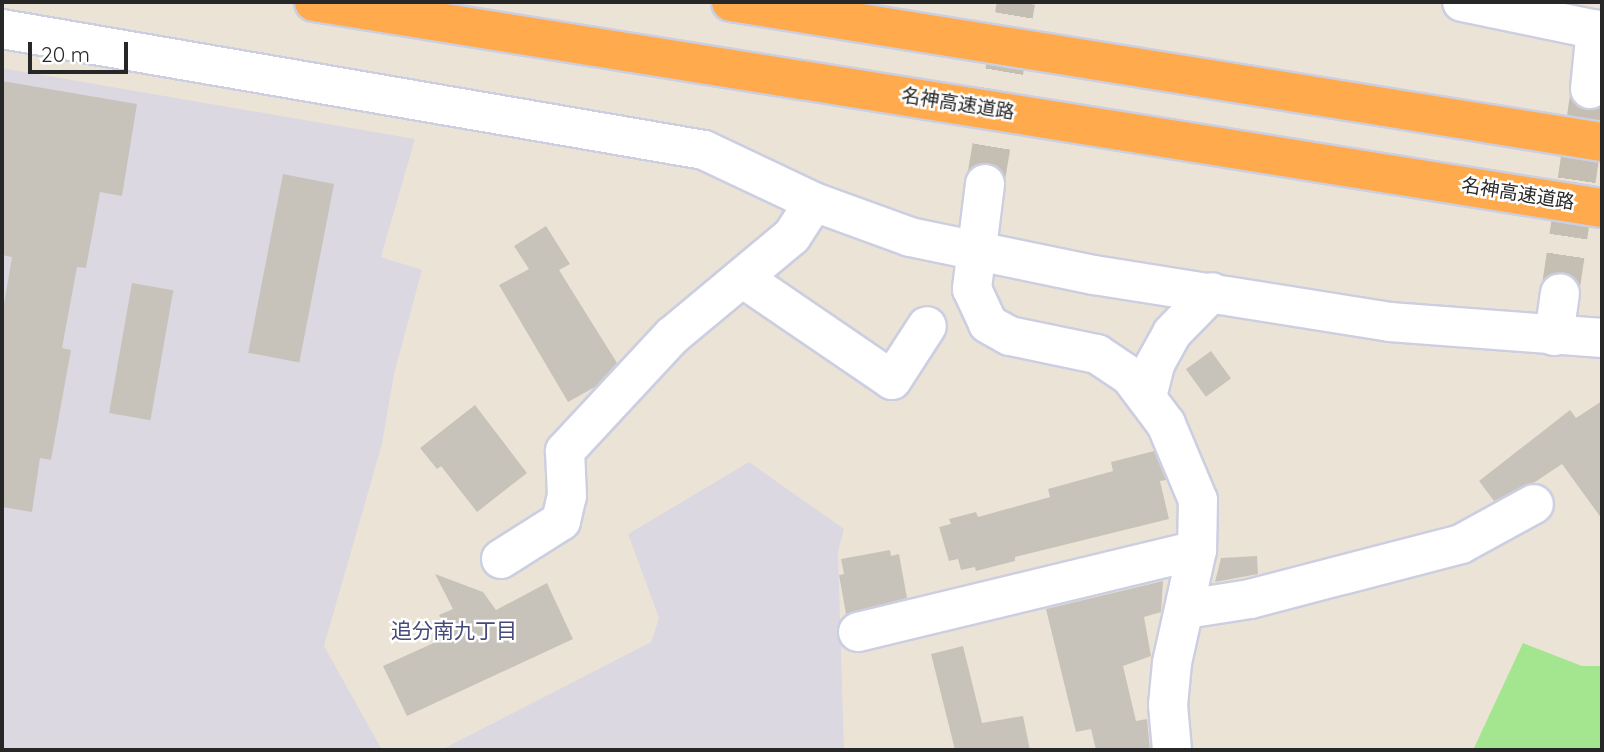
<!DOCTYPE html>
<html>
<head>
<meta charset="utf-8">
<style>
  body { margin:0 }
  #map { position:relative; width:1604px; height:752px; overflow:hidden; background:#ebe4d6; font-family:Quicksand,"Noto Sans JP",sans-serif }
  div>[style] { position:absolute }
  .industrial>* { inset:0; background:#dcd8e2 }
  .green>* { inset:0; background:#a4e58f }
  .building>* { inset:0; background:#c8c3ba; transform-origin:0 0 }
  .minor-tunnel>* { height:38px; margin-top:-19px; transform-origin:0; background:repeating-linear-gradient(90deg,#c4beb3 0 38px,transparent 0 57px) }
  .roads { filter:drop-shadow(2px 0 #cccee1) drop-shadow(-2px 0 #cccee1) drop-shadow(0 2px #cccee1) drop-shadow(0 -2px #cccee1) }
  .minor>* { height:38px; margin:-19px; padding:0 19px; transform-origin:19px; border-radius:19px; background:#fff }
  .highway>* { height:38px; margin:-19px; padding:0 19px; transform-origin:19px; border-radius:19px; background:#ffab4d }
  span { translate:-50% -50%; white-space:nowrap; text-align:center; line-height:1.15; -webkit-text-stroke:5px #fff; paint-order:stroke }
  .street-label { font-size:19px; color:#272727 }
  .neighbourhood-label { font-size:21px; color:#454a79 }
  .frame { position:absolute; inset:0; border:4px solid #272727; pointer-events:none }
  .scale { position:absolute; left:28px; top:42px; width:100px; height:32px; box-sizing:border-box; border:4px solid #272727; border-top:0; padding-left:9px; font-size:21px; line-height:24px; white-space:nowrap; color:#272727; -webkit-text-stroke:5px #fff; paint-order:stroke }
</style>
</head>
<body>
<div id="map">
  <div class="industrial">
    <div style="clip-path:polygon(2px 68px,415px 139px,381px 257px,422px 270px,394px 374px,382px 444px,324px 646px,382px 750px,2px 750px)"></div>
    <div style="clip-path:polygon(749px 462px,844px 529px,838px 552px,844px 750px,441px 750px,651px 642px,659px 618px,628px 534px)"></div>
  </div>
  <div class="green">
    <div style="clip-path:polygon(1523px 643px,1582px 666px,1602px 666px,1602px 750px,1473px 750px)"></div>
  </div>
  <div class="building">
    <div style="clip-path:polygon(2px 81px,137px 104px,122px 196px,100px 192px,86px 268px,77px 267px,62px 348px,71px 350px,51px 460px,40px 458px,32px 512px,2px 507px,2px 316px,12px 257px,2px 255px)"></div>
    <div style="left:283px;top:174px;width:52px;height:182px;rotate:11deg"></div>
    <div style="clip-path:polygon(546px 226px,570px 264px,559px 270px,617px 363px,595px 387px,568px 402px,499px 285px,529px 269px,514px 246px)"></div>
    <div style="left:132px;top:283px;width:42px;height:132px;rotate:10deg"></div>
    <div style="left:1211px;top:351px;width:34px;height:31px;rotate:54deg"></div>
    <div style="clip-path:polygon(1602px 401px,1602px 519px,1562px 464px,1535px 482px,1494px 501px,1479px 481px,1570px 410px,1576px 418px)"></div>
    <div style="clip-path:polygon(475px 405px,527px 473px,477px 512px,441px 466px,437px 469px,420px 448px)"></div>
    <div style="clip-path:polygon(1154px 451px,1166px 480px,1160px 481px,1169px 519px,1015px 557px,1015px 561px,976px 571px,975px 567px,961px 570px,958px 559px,949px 561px,939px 527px,951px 524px,949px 519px,976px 512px,978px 517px,1050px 497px,1048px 489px,1113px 471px,1111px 462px)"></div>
    <div style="clip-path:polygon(890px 550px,891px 556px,899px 554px,907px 598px,846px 614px,839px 575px,844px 574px,841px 559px)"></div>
    <div style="clip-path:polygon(1257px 556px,1258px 574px,1215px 582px,1221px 558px)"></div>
    <div style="clip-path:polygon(435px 574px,483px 592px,496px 610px,547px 583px,573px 639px,407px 716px,383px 666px,449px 636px,439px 615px,453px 609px)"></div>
    <div style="clip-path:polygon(1163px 581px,1161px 612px,1144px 617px,1151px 656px,1123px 666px,1136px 721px,1147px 719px,1150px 750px,1096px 750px,1091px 729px,1076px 732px,1046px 609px)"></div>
    <div style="clip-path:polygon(963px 646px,982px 723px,1023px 716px,1030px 750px,955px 750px,931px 654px)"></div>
  </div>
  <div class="minor-tunnel">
    <div style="left:985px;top:184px;width:185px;rotate:-80.3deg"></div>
    <div style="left:1560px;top:293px;width:206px;rotate:-81.6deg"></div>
  </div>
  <div class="roads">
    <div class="minor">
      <div style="left:1462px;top:2px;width:143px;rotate:11.7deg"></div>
      <div style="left:2px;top:29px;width:712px;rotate:9.78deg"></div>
      <div style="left:704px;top:150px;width:122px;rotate:25.3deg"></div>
      <div style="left:814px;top:202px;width:102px;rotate:20deg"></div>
      <div style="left:910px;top:237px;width:188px;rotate:11.7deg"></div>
      <div style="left:1094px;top:275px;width:300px;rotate:9deg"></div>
      <div style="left:1390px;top:322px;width:213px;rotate:4.3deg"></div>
      <div style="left:1590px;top:89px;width:60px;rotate:-84.3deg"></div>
      <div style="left:985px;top:184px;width:106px;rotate:97.1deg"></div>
      <div style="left:972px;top:289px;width:38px;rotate:65deg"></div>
      <div style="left:988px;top:324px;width:25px;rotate:29deg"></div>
      <div style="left:1010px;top:336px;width:89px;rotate:11.7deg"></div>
      <div style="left:1097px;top:354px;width:40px;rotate:34deg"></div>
      <div style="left:1130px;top:376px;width:60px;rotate:53.1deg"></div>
      <div style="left:1166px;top:424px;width:82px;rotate:67.2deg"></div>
      <div style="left:1198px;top:500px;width:50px;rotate:91.1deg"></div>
      <div style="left:1197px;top:550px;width:116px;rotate:102.5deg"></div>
      <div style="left:1172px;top:663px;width:42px;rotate:95.4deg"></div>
      <div style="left:1168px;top:705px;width:45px;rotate:84.9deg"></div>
      <div style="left:744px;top:279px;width:179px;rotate:34.3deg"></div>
      <div style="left:892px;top:380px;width:64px;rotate:-57.1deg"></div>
      <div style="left:1554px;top:336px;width:43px;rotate:-82.1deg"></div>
      <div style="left:1147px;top:397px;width:34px;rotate:-76deg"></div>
      <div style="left:1155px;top:364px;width:35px;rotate:-61deg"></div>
      <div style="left:1172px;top:333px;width:57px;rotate:-45.7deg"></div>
      <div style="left:501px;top:559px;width:71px;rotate:-32.3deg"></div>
      <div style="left:561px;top:521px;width:26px;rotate:-77deg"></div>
      <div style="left:567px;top:496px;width:45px;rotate:-92.5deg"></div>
      <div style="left:565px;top:451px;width:157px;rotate:-47.1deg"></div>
      <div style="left:672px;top:336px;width:156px;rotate:-39.8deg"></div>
      <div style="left:792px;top:236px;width:40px;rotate:-57.1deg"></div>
      <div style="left:1186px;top:609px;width:65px;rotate:-8.9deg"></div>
      <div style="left:1250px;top:599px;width:218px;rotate:-14.6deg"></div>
      <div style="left:1461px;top:544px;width:83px;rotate:-28.7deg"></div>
      <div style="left:858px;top:632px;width:349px;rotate:-13.6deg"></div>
    </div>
    <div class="highway">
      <div style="left:314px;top:2px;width:1304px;rotate:9.09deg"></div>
      <div style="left:731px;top:2px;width:882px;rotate:9.13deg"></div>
    </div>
  </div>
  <div class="street-label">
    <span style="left:958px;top:104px;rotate:9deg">名神高速道路</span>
    <span style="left:1518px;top:194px;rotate:9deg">名神高速道路</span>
  </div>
  <div class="neighbourhood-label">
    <span style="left:454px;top:630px">追分南九丁目</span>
  </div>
  <div class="frame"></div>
  <div class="scale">20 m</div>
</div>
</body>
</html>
